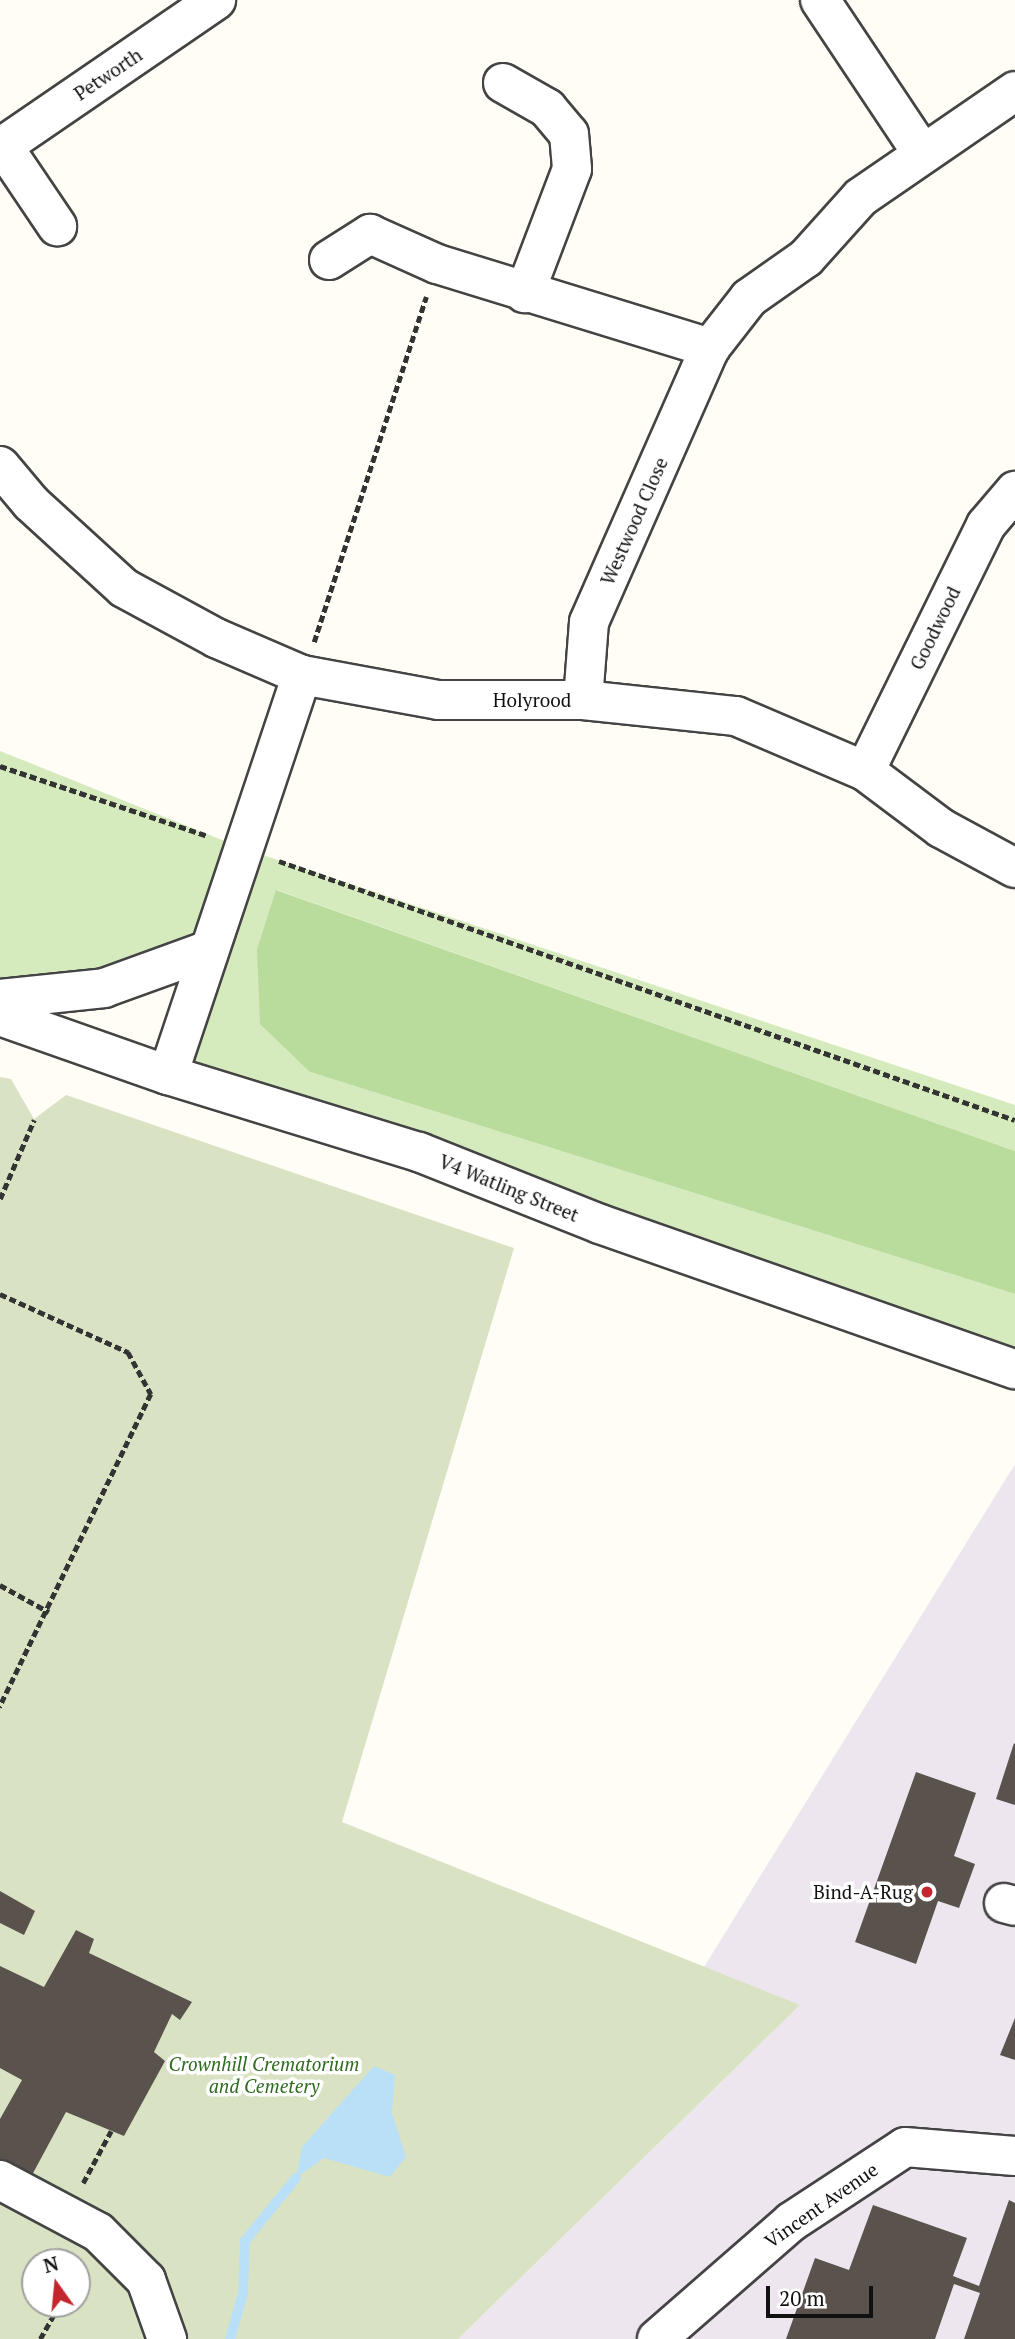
<!DOCTYPE html>
<html>
<head>
<meta charset="utf-8">
<style>
  body { margin:0 }
  #map { position:relative; width:1015px; height:2339px; overflow:hidden; background:#fffdf5; font-family:"PT Serif",serif }
  div>[style] { position:absolute }
  .industrial>* { inset:0; background:#eee6ef }
  .green>* { inset:0; background:#d5ebbd }
  .forest>* { inset:0; background:#b9dc9c }
  .cemetery>* { inset:0; background:#d9e3c4 }
  .water>* { inset:0; background:#b9e0f7 }
  .stream>* { height:10px; margin:-5px; padding:0 5px; transform-origin:5px; border-radius:5px; background:#b9e0f7 }
  .building>* { inset:0; background:#5a524d }
  .path>* { height:4.5px; margin-top:-2.25px; transform-origin:0; background:repeating-linear-gradient(90deg,#333 0 7px,transparent 0 10.5px) }
  .roads { filter:drop-shadow(2px 0 #444) drop-shadow(-2px 0 #444) drop-shadow(0 2px #444) drop-shadow(0 -2px #444) }
  .minor>* { height:38px; margin:-19px; padding:0 19px; transform-origin:19px; border-radius:19px; background:#fff }
  .dots>* { width:19px; height:19px; translate:-50% -50%; box-sizing:border-box; border:4px solid #fff; border-radius:50% }
  span { translate:-50% -50%; white-space:nowrap; text-align:center; line-height:1.15; -webkit-text-stroke:7px #fff; paint-order:stroke }
  .street-label { font-size:19px; color:#111 }
  .poi-label { font-size:19px; color:#111 }
  .right { translate:-100% -50%; text-align:right }
  .park-label { font-size:19px; color:#2f6b1f; font-style:italic }
  .north { position:absolute; left:21px; top:2248px; width:70px; height:70px; box-sizing:border-box; background:#fff; border:2px solid #a0a0a0; border-radius:50%; rotate:345deg; font-size:19px; font-weight:700; line-height:28px; text-align:center; color:#111 }
  .north::after { content:''; display:block; margin:auto; width:24px; height:32px; background:#c4262e; clip-path:polygon(50% 0,100% 100%,50% 72%,0 100%) }
  .scale { position:absolute; left:766px; top:2286px; width:107px; height:32px; box-sizing:border-box; border:4px solid #111; border-top:0; padding-left:9px; font-size:21px; line-height:24px; white-space:nowrap; color:#111; -webkit-text-stroke:5px #fff; paint-order:stroke }
</style>
</head>
<body>
<div id="map">
  <div class="industrial">
    <div style="clip-path:polygon(1015px 1464px,1015px 2339px,458px 2339px,799px 2006px,704px 1967px)"></div>
  </div>
  <div class="green">
    <div style="clip-path:polygon(0 751px,242px 848px,1015px 1105px,1015px 1151px,277px 890px,257px 949px,310px 1072px,1015px 1294px,1015px 1369px,168px 1075px,206px 952px,0 999px)"></div>
  </div>
  <div class="forest">
    <div style="clip-path:polygon(276px 890px,1015px 1151px,1015px 1294px,310px 1072px,260px 1024px,257px 949px)"></div>
  </div>
  <div class="cemetery">
    <div style="clip-path:polygon(evenodd,0 1077px,11px 1079px,34px 1119px,66px 1095px,514px 1248px,342px 1822px,800px 2005px,458px 2339px,0 2339px,0 1077px,35px 2262px,77px 2262px,77px 2304px,35px 2304px,35px 2262px)"></div>
  </div>
  <div class="water">
    <div style="clip-path:polygon(374px 2066px,395px 2075px,392px 2113px,406px 2157px,390px 2177px,324px 2158px,296px 2178px,302px 2147px)"></div>
  </div>
  <div class="stream">
    <div style="left:230px;top:2339px;width:48px;rotate:-74.2deg"></div>
    <div style="left:243px;top:2293px;width:52px;rotate:-87.8deg"></div>
    <div style="left:245px;top:2241px;width:81px;rotate:-51deg"></div>
  </div>
  <div class="building">
    <div style="clip-path:polygon(1014px 1743px,1015px 1744px,1015px 1805px,996px 1799px)"></div>
    <div style="clip-path:polygon(916px 1772px,976px 1793px,954px 1856px,975px 1864px,959px 1908px,938px 1901px,916px 1964px,855px 1942px)"></div>
    <div style="clip-path:polygon(0 1891px,35px 1911px,24px 1935px,0 1923px)"></div>
    <div style="clip-path:polygon(76px 1930px,94px 1939px,89px 1953px,192px 2002px,180px 2020px,172px 2014px,154px 2052px,165px 2061px,124px 2136px,66px 2112px,32px 2175px,0 2160px,0 2119px,22px 2080px,0 2068px,0 1966px,44px 1987px)"></div>
    <div style="clip-path:polygon(1015px 2018px,1015px 2060px,1000px 2055px)"></div>
    <div style="clip-path:polygon(1009px 2200px,1015px 2203px,1015px 2339px,964px 2339px,980px 2293px,954px 2284px,935px 2339px,786px 2339px,815px 2258px,849px 2270px,873px 2205px,967px 2238px,953px 2276px,979px 2286px)"></div>
  </div>
  <div class="path">
    <div style="left:314px;top:642px;width:363px;rotate:-72deg"></div>
    <div style="left:0;top:766px;width:219px;rotate:18.6deg"></div>
    <div style="left:279px;top:861px;width:780px;rotate:19.39deg"></div>
    <div style="left:0;top:1199px;width:86px;rotate:-66.7deg"></div>
    <div style="left:0;top:1294px;width:141px;rotate:24.4deg"></div>
    <div style="left:128px;top:1352px;width:48px;rotate:61.3deg"></div>
    <div style="left:151px;top:1394px;width:348px;rotate:115.8deg"></div>
    <div style="left:0;top:1585px;width:56px;rotate:28.9deg"></div>
    <div style="left:83px;top:2183px;width:59px;rotate:-61.7deg"></div>
    <div style="left:77px;top:2274px;width:10px;rotate:-61deg"></div>
    <div style="left:40px;top:2339px;width:40px;rotate:-60.3deg"></div>
  </div>
  <div class="roads">
    <div class="minor">
      <div style="left:820px;top:0;width:184px;rotate:56.3deg"></div>
      <div style="left:503px;top:83px;width:51px;rotate:29.6deg"></div>
      <div style="left:547px;top:108px;width:34px;rotate:50deg"></div>
      <div style="left:569px;top:134px;width:35px;rotate:85deg"></div>
      <div style="left:572px;top:169px;width:133px;rotate:110.8deg"></div>
      <div style="left:3px;top:146px;width:97px;rotate:56deg"></div>
      <div style="left:0;top:148px;width:262px;rotate:-34.4deg"></div>
      <div style="left:329px;top:260px;width:49px;rotate:-32.4deg"></div>
      <div style="left:370px;top:234px;width:73px;rotate:24.1deg"></div>
      <div style="left:437px;top:264px;width:286px;rotate:17.1deg"></div>
      <div style="left:0;top:466px;width:48px;rotate:50deg"></div>
      <div style="left:31px;top:503px;width:126px;rotate:42.4deg"></div>
      <div style="left:124px;top:588px;width:105px;rotate:28.5deg"></div>
      <div style="left:216px;top:638px;width:94px;rotate:23.3deg"></div>
      <div style="left:302px;top:675px;width:138px;rotate:10.4deg"></div>
      <div style="left:438px;top:700px;width:145px"></div>
      <div style="left:583px;top:700px;width:154px;rotate:6deg"></div>
      <div style="left:736px;top:716px;width:140px;rotate:23.1deg"></div>
      <div style="left:865px;top:771px;width:95px;rotate:36.9deg"></div>
      <div style="left:941px;top:828px;width:84px;rotate:28.4deg"></div>
      <div style="left:583px;top:700px;width:78px;rotate:-85.6deg"></div>
      <div style="left:589px;top:622px;width:300px;rotate:-66.2deg"></div>
      <div style="left:710px;top:348px;width:63px;rotate:-52deg"></div>
      <div style="left:749px;top:298px;width:70px;rotate:-35.1deg"></div>
      <div style="left:806px;top:258px;width:82px;rotate:-48deg"></div>
      <div style="left:861px;top:197px;width:187px;rotate:-34.5deg"></div>
      <div style="left:865px;top:771px;width:274px;rotate:-63.8deg"></div>
      <div style="left:986px;top:525px;width:45px;rotate:-49.5deg"></div>
      <div style="left:0;top:999px;width:105px;rotate:-6deg"></div>
      <div style="left:104px;top:988px;width:109px;rotate:-19.9deg"></div>
      <div style="left:0;top:1016px;width:178px;rotate:19.4deg"></div>
      <div style="left:168px;top:1075px;width:263px;rotate:17.1deg"></div>
      <div style="left:419px;top:1152px;width:195px;rotate:21.7deg"></div>
      <div style="left:600px;top:1224px;width:440px;rotate:19.3deg"></div>
      <div style="left:168px;top:1075px;width:422px;rotate:-71.5deg"></div>
      <div style="left:1004px;top:1903px;width:11px;rotate:15deg"></div>
      <div style="left:0;top:2180px;width:111px;rotate:28deg"></div>
      <div style="left:98px;top:2232px;width:68px;rotate:45deg"></div>
      <div style="left:146px;top:2280px;width:63px;rotate:70.4deg"></div>
      <div style="left:657px;top:2339px;width:178px;rotate:-41.1deg"></div>
      <div style="left:791px;top:2222px;width:136px;rotate:-33.3deg"></div>
      <div style="left:905px;top:2147px;width:110px;rotate:4.7deg"></div>
    </div>
  </div>
  <div class="dots">
    <div style="left:927px;top:1892px;background:#c4262e"></div>
  </div>
  <div class="street-label">
    <span style="left:108px;top:74px;rotate:-34deg">Petworth</span>
    <span style="left:634px;top:521px;rotate:-66deg">Westwood Close</span>
    <span style="left:935px;top:628px;rotate:-64deg">Goodwood</span>
    <span style="left:532px;top:700px">Holyrood</span>
    <span style="left:509px;top:1188px;rotate:22deg">V4 Watling Street</span>
    <span style="left:821px;top:2205px;rotate:-35deg">Vincent Avenue</span>
  </div>
  <div class="poi-label">
    <span class="right" style="left:913px;top:1892px">Bind-A-Rug</span>
  </div>
  <div class="park-label">
    <span style="left:264px;top:2075px">Crownhill Crematorium<br>and Cemetery</span>
  </div>
  <div class="north">N</div>
  <div class="scale">20 m</div>
</div>
</body>
</html>
